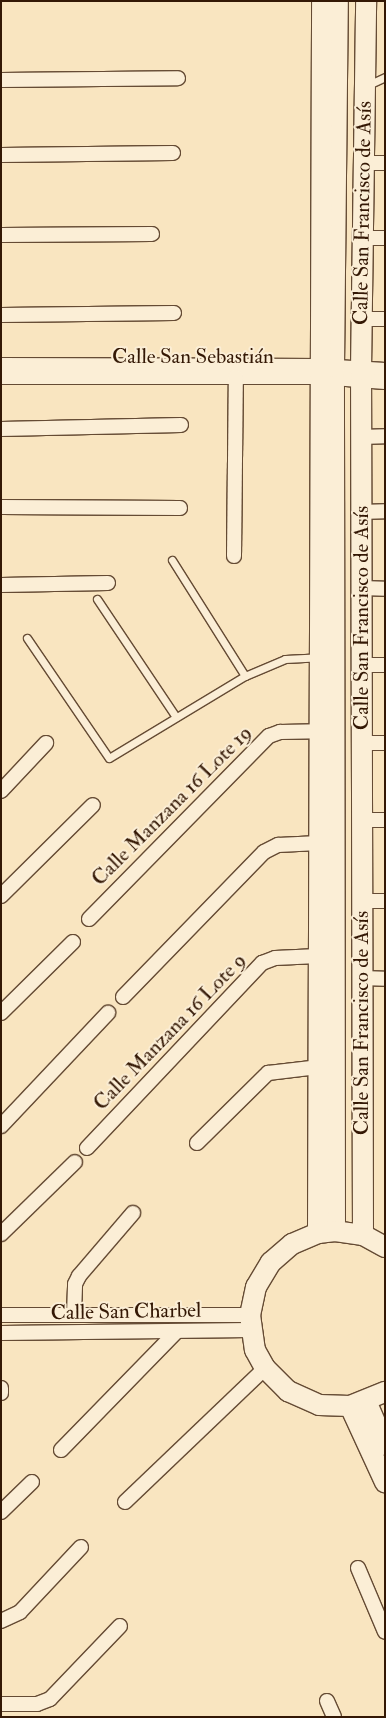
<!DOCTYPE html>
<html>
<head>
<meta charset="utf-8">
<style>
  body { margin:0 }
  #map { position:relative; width:386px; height:1718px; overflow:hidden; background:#f9e5c0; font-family:"IM FELL Double Pica",serif }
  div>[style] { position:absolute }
  .roads { filter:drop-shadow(1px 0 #654b34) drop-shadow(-1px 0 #654b34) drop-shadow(0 1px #654b34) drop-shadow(0 -1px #654b34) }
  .lane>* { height:7px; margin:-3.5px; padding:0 3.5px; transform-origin:3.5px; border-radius:3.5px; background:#fbeed6 }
  .street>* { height:14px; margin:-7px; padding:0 7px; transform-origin:7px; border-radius:7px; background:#fbeed6 }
  .secondary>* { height:20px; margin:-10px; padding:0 10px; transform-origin:10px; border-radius:10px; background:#fbeed6 }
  span { translate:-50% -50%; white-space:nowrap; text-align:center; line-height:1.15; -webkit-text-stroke:4px #fbeed6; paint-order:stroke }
  .street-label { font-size:21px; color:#341805 }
  .frame { position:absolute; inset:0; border:2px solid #341805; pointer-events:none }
</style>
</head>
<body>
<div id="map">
  <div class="roads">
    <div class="lane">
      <div style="left:368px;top:85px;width:19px;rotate:-25deg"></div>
      <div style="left:172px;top:560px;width:137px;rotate:57.8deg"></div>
      <div style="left:97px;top:599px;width:142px;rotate:56.2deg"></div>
      <div style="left:27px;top:638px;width:145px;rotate:55.7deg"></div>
      <div style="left:109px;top:758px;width:159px;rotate:-31.1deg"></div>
      <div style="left:245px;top:676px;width:43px;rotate:-23deg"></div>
      <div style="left:285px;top:659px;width:34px;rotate:-3deg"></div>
    </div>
    <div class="street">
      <div style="left:1px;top:80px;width:177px;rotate:-0.6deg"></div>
      <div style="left:1px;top:155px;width:172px;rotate:-0.7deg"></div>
      <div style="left:364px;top:163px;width:21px"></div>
      <div style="left:1px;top:235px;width:151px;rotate:-0.4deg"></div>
      <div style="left:363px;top:238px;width:22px"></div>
      <div style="left:1px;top:315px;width:173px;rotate:-0.7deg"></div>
      <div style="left:362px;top:319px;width:23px"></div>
      <div style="left:1px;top:365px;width:319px;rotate:0.2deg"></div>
      <div style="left:320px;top:366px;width:65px;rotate:3.5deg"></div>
      <div style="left:1px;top:377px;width:319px"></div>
      <div style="left:320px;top:377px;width:65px;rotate:4.4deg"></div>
      <div style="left:1px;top:429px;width:180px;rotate:-1.3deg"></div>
      <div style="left:361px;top:437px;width:24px;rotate:-2deg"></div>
      <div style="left:1px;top:507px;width:179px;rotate:0.3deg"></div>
      <div style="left:361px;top:512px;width:24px;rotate:-2deg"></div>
      <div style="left:234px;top:556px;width:179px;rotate:-89.4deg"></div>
      <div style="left:1px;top:585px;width:107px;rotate:-1.1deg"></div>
      <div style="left:362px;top:588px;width:23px;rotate:2deg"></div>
      <div style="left:362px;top:665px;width:23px"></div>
      <div style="left:362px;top:743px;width:23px"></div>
      <div style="left:1px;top:791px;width:66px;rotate:-46.8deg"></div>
      <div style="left:362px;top:820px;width:23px"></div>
      <div style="left:1px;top:896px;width:129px;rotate:-44.7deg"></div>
      <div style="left:362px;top:901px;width:23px"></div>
      <div style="left:89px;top:919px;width:257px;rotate:-45.5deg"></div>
      <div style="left:269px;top:736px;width:12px;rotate:-20deg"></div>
      <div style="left:280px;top:732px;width:39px;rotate:-1deg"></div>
      <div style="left:362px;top:978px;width:23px;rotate:2deg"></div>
      <div style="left:123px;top:997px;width:202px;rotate:-45.8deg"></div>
      <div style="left:264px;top:852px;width:16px;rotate:-27deg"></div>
      <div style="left:278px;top:845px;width:41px;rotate:-2.8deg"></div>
      <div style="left:1px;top:1013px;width:101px;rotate:-44.6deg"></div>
      <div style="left:1px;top:1126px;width:156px;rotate:-46.6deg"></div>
      <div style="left:197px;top:1143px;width:100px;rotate:-44.6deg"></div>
      <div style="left:268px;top:1073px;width:50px;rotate:-6.8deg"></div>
      <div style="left:87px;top:1148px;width:255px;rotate:-46.6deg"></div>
      <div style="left:262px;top:963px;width:14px;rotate:-21deg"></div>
      <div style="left:275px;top:958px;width:43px;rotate:-2.7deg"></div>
      <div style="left:1px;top:1234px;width:103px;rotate:-44.2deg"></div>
      <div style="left:1px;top:1315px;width:249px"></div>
      <div style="left:74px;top:1315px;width:31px;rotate:-88deg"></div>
      <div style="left:75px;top:1284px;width:9px;rotate:-63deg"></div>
      <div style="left:79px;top:1276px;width:83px;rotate:-49.4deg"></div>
      <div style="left:1px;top:1333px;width:249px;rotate:-0.7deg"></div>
      <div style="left:1px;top:1388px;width:5px;rotate:90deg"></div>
      <div style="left:61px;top:1450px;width:165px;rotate:-45.7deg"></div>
      <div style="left:125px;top:1502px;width:194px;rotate:-43.7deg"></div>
      <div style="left:1px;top:1512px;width:43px;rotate:-44.1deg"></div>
      <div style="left:358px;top:1568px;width:69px;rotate:67.1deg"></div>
      <div style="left:1px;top:1621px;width:21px;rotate:-25deg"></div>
      <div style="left:20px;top:1612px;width:89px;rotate:-46.8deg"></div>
      <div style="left:327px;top:1701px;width:17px;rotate:66deg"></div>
      <div style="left:1px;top:1704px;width:36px"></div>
      <div style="left:37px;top:1704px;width:14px;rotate:-21deg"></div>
      <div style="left:50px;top:1699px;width:101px;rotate:-46.2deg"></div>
    </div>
    <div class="secondary">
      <div style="left:335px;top:1231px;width:864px;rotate:-90.07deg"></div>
      <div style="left:334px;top:367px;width:366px;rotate:-89.4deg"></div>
      <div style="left:318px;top:1233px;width:1232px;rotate:-89.81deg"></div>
      <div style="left:363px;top:1235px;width:865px;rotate:-90.13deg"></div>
      <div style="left:361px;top:370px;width:369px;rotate:-89.2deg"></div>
      <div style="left:385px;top:1247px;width:25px;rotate:-151deg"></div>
      <div style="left:363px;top:1235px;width:28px;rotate:-172deg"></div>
      <div style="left:335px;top:1231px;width:17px;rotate:173deg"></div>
      <div style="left:318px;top:1233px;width:28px;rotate:157deg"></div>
      <div style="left:292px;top:1244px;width:28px;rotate:139deg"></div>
      <div style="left:271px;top:1262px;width:29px;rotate:121deg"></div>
      <div style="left:256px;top:1287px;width:29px;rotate:102deg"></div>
      <div style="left:250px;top:1315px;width:35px;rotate:82deg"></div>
      <div style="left:255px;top:1350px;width:21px;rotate:61deg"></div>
      <div style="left:265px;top:1368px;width:33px;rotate:45deg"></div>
      <div style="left:288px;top:1391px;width:34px;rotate:24deg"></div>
      <div style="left:319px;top:1405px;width:31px;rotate:2deg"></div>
      <div style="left:350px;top:1406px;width:38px;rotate:-22deg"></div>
      <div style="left:366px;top:1401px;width:48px;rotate:66.6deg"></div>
      <div style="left:350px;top:1406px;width:84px;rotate:65.3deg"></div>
    </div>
  </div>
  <div class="street-label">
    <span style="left:363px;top:213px;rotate:-89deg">Calle San Francisco de Asís</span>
    <span style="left:193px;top:357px">Calle San Sebastián</span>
    <span style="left:362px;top:618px;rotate:-90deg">Calle San Francisco de Asís</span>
    <span style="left:172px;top:806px;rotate:-45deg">Calle Manzana 16 Lote 19</span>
    <span style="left:362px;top:1023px;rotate:-90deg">Calle San Francisco de Asís</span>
    <span style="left:170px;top:1032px;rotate:-46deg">Calle Manzana 16 Lote 9</span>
    <span style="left:126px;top:1312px;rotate:-1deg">Calle San Charbel</span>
  </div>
  <div class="frame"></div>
</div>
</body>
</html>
